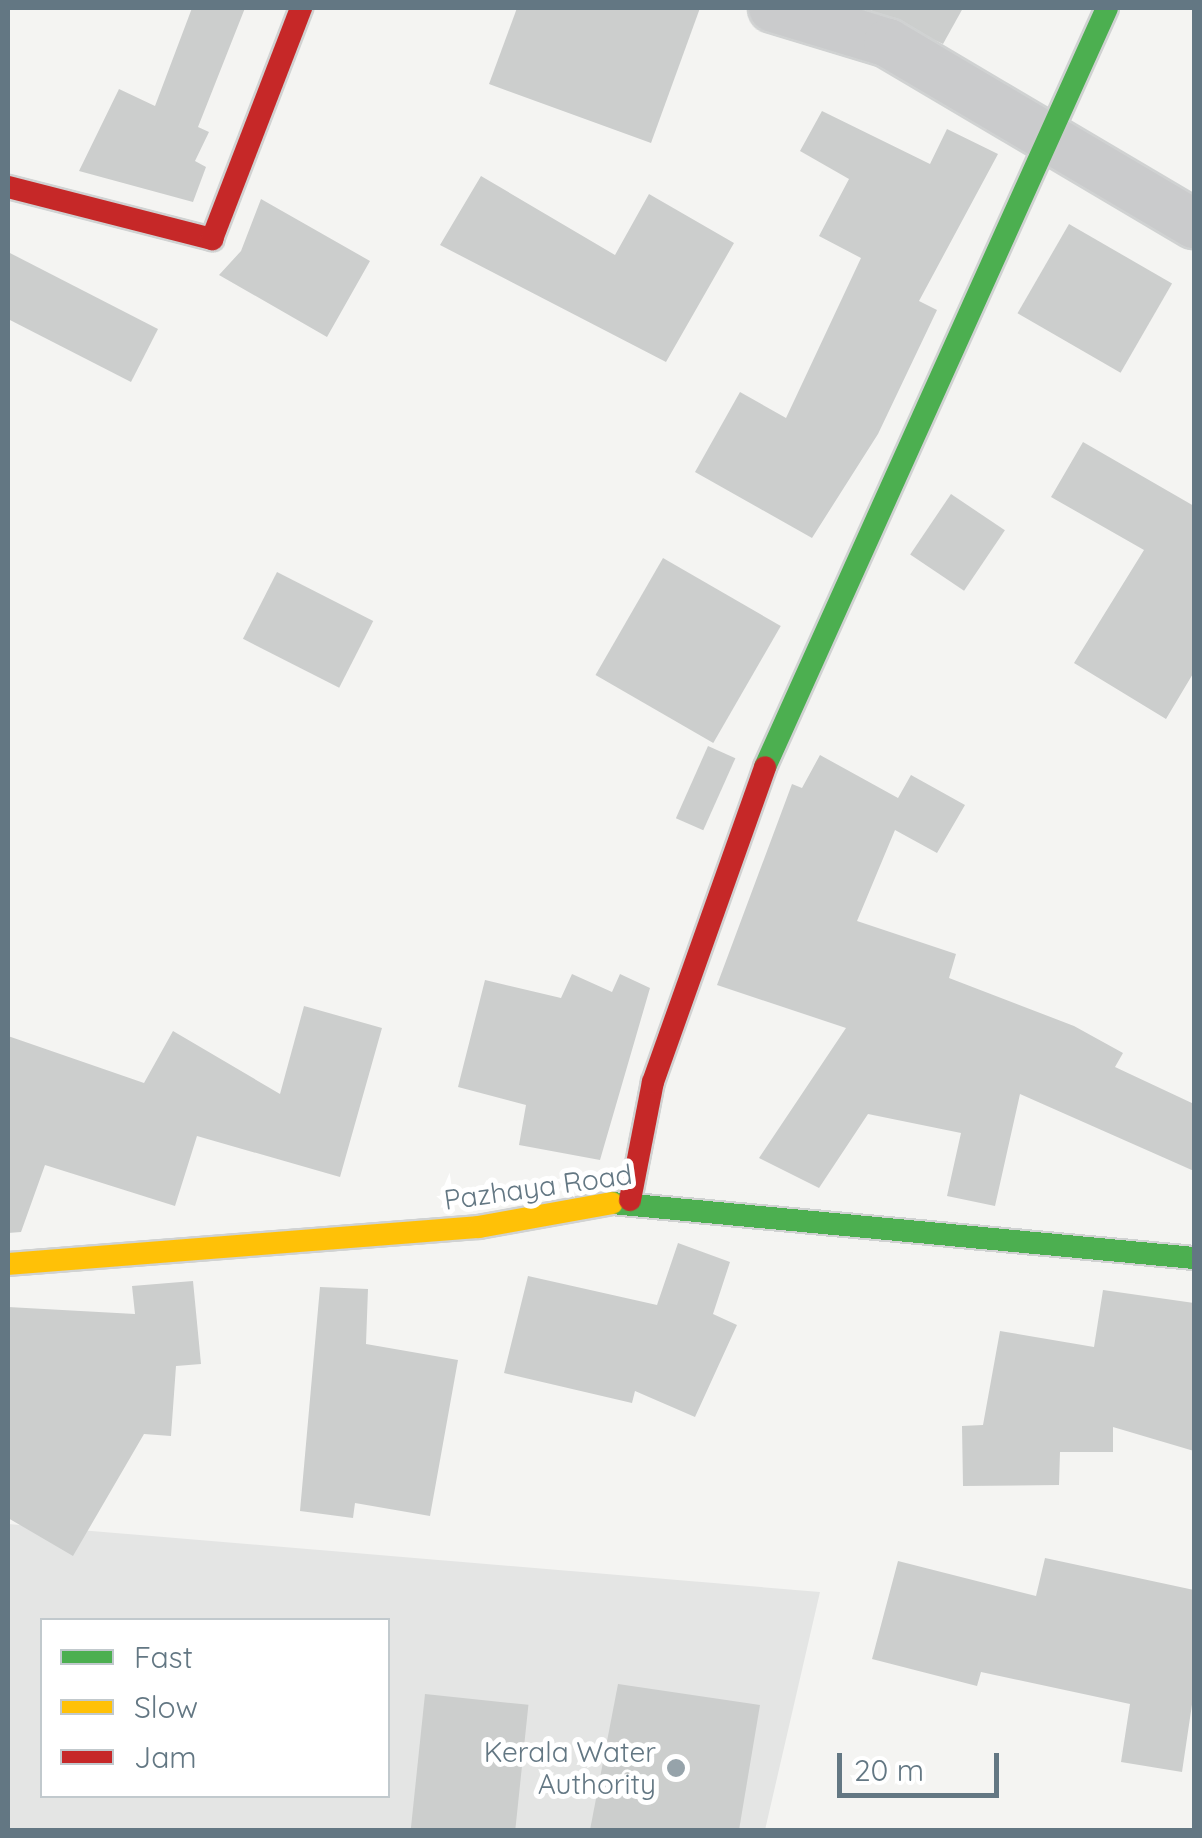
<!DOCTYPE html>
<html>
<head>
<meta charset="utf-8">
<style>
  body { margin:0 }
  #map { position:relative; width:1202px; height:1838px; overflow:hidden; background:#f4f4f2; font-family:Quicksand,sans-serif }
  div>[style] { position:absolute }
  .built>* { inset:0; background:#e4e5e4 }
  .building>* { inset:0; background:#cccecd; transform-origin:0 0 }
  .roads { filter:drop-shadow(2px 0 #d0d2d2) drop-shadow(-2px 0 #d0d2d2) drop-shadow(0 2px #d0d2d2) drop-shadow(0 -2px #d0d2d2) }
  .street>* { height:48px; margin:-24px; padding:0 24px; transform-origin:24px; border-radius:24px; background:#cacbcc }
  .fast>* { height:22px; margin:-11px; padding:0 11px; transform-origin:11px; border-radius:11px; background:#4caf50 }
  .slow>* { height:22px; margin:-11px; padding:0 11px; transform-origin:11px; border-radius:11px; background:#ffc107 }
  .jam>* { height:22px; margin:-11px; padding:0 11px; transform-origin:11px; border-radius:11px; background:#c62828 }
  .dots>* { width:28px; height:28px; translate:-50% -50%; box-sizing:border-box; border:5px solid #fff; border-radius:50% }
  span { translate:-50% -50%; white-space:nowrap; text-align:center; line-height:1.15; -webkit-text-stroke:10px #fff; paint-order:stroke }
  .street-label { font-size:28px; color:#637783 }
  .poi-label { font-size:28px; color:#637783 }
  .right { translate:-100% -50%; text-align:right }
  .frame { position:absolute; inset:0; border:10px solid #637783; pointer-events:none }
  .legend { position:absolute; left:40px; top:1618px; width:350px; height:180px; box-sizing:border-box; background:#fff; border:2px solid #c1c9cd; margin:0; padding:12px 18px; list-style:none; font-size:30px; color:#637783 }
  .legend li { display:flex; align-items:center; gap:20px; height:50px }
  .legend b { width:50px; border:2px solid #c1c9cd }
  .scale { position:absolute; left:837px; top:1753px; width:162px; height:45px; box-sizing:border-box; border:5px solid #637783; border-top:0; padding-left:12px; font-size:30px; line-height:35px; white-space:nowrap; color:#637783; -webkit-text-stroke:8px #fff; paint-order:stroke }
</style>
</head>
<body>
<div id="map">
  <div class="built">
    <div style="clip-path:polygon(evenodd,8px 1524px,820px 1592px,765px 1830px,8px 1830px,8px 1524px,42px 1620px,388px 1620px,388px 1796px,42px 1796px,42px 1620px)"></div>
  </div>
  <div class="building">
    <div style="clip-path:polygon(192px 8px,245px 8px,198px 127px,209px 132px,195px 161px,206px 167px,193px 202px,79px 171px,119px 89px,155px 106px)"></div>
    <div style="clip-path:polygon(517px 8px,700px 8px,651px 143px,489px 84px)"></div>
    <div style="clip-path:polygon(866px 8px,963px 8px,943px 44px)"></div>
    <div style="clip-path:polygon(822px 111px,930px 164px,947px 129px,998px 154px,919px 301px,937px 310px,878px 434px,812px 538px,695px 472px,740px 392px,786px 418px,861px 258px,819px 236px,849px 179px,800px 151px)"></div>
    <div style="clip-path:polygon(481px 176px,615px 255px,649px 194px,734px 243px,666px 362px,440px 245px)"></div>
    <div style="clip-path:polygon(261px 199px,370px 261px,327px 337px,219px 275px,241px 251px)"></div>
    <div style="left:1069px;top:224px;width:119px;height:103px;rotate:30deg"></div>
    <div style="clip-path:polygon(8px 252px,158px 329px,131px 382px,8px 319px)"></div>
    <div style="clip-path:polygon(1083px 442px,1194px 506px,1194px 672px,1166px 719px,1074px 663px,1144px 550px,1051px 497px)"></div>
    <div style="left:951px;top:494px;width:65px;height:73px;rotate:34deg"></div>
    <div style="left:663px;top:558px;width:136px;height:135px;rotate:30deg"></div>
    <div style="left:277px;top:572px;width:108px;height:75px;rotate:27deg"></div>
    <div style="left:708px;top:746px;width:30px;height:79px;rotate:24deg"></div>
    <div style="clip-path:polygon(820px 755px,898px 798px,911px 775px,965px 805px,937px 853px,895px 830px,857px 921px,956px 954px,949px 978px,1074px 1026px,1123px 1053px,1115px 1067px,1194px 1104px,1194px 1171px,1020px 1094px,995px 1206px,947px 1196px,961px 1133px,868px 1114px,819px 1188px,759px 1158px,846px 1028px,717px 985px,792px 784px,802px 788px)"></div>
    <div style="clip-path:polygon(572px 974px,612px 992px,620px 974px,650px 988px,600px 1160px,519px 1145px,526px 1105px,458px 1087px,485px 980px,561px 998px)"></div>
    <div style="clip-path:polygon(304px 1006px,382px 1028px,340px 1177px,197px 1136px,175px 1206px,45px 1165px,21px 1232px,8px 1233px,8px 1036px,144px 1083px,173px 1031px,280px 1094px)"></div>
    <div style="clip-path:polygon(678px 1243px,730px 1262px,713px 1314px,737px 1325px,695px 1417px,635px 1391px,632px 1403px,504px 1373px,528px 1276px,657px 1305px)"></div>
    <div style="clip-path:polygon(193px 1281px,201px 1364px,176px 1366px,171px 1436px,144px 1434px,73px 1556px,8px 1518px,8px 1307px,135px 1314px,132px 1286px)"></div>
    <div style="clip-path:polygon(320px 1287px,368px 1289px,366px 1344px,458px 1360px,430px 1516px,355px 1503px,353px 1518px,300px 1511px)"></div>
    <div style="clip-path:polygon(1103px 1290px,1194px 1303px,1194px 1451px,1113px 1427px,1113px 1452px,1060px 1452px,1059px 1485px,963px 1486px,962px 1426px,983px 1425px,1000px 1331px,1094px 1347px)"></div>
    <div style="clip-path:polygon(1045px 1558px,1194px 1590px,1194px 1691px,1182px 1772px,1121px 1762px,1130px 1704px,981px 1672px,977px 1686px,872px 1659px,898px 1561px,1036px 1596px)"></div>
    <div style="clip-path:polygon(618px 1684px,760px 1705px,739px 1830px,590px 1830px)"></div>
    <div style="left:425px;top:1694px;width:104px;height:137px;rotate:6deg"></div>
  </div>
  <div class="roads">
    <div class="street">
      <div style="left:773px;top:8px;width:120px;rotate:16.9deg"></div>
      <div style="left:888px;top:43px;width:356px;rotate:30.6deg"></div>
    </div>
    <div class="fast">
      <div style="left:765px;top:767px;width:832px;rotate:-65.74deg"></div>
      <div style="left:612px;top:1203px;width:585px;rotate:5.4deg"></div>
    </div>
    <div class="slow">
      <div style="left:8px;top:1264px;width:472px;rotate:-4.5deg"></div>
      <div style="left:479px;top:1227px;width:135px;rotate:-10.2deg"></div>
    </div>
    <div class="jam">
      <div style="left:8px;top:187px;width:211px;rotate:14.3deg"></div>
      <div style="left:212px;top:239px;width:248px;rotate:-68.9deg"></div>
      <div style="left:630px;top:1200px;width:120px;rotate:-79deg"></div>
      <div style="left:653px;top:1082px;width:334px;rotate:-70.4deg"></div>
    </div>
  </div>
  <div class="dots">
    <div style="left:676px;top:1768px;background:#96a3aa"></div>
  </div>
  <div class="street-label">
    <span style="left:538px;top:1187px;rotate:-8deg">Pazhaya Road</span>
  </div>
  <div class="poi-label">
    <span class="right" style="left:656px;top:1768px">Kerala Water<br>Authority</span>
  </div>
  <div class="frame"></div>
  <ul class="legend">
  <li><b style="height:12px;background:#4caf50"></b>Fast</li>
  <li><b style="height:12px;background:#ffc107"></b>Slow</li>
  <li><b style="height:12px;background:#c62828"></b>Jam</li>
  </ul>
  <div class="scale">20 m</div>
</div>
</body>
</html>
